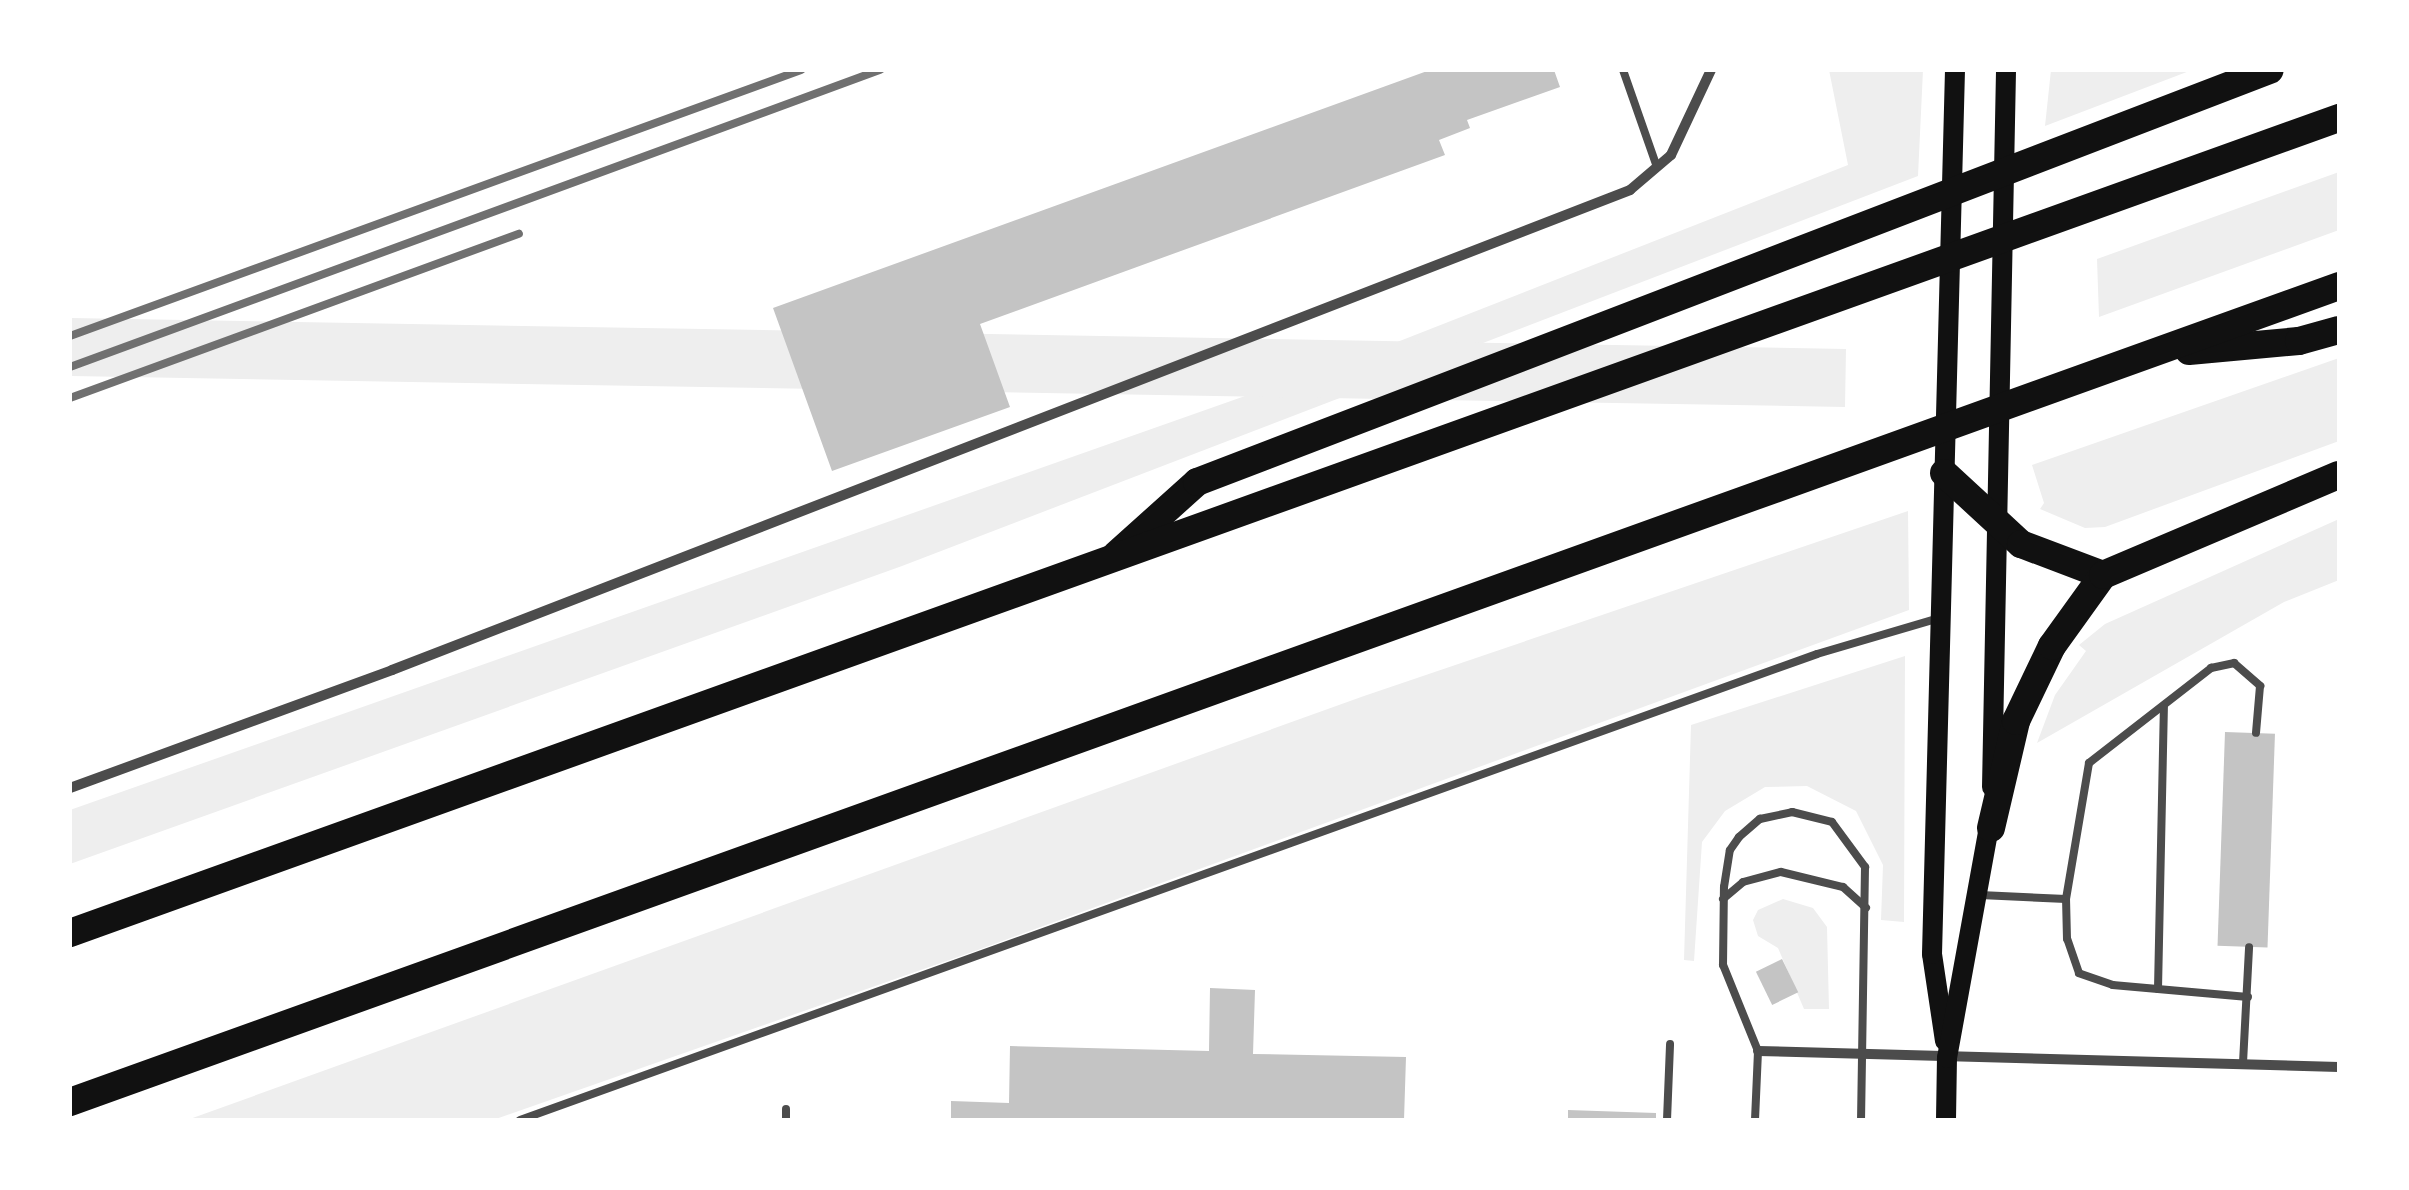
<!DOCTYPE html>
<html>
<head>
<meta charset="utf-8">
<style>
  body { margin:0 }
  #map { position:relative; width:2409px; height:1190px; overflow:hidden; background:#fff; font-family:Lato,sans-serif }
  div>[style] { position:absolute }
  .green>* { inset:0; background:#eee; transform-origin:0 0 }
  .building>* { inset:0; background:#c4c4c4; transform-origin:0 0 }
  .service>* { height:8px; margin:-4px; padding:0 4px; transform-origin:4px; border-radius:4px; background:#4c4c4c }
  .minor>* { height:10px; margin:-5px; padding:0 5px; transform-origin:5px; border-radius:5px; background:#4c4c4c }
  .secondary>* { height:20px; margin:-10px; padding:0 10px; transform-origin:10px; border-radius:10px; background:#111 }
  .motorway>* { height:28px; margin:-14px; padding:0 14px; transform-origin:14px; border-radius:14px; background:#111 }
  .rail>* { height:8px; margin:-4px; padding:0 4px; transform-origin:4px; border-radius:4px; background:#707070 }
  span { translate:-50% -50%; white-space:nowrap; text-align:center; line-height:1.15; -webkit-text-stroke:8px #fff; paint-order:stroke }
  .frame { position:absolute; inset:0; border:72px solid #fff; pointer-events:none }
</style>
</head>
<body>
<div id="map">
  <div class="green">
    <div style="clip-path:polygon(1829px 70px,1923px 70px,1918px 176px,902px 566px,70px 864px,70px 810px,1387px 346px,1848px 165px)"></div>
    <div style="clip-path:polygon(2051px 70px,2192px 70px,2045px 126px)"></div>
    <div style="clip-path:polygon(2339px 172px,2339px 230px,2099px 317px,2097px 259px)"></div>
    <div style="left:1846px;top:349px;width:58px;height:1889px;rotate:91deg"></div>
    <div style="clip-path:polygon(2339px 358px,2339px 441px,2105px 527px,2085px 528px,2040px 509px,2044px 503px,2032px 465px)"></div>
    <div style="clip-path:polygon(1908px 511px,1909px 610px,975px 951px,493px 1120px,187px 1120px,1364px 696px)"></div>
    <div style="clip-path:polygon(2339px 519px,2339px 580px,2284px 602px,2037px 743px,2055px 695px,2086px 651px,2079px 645px,2105px 624px)"></div>
    <div style="clip-path:polygon(1905px 656px,1904px 922px,1881px 920px,1883px 865px,1856px 811px,1807px 786px,1765px 787px,1725px 811px,1702px 842px,1694px 961px,1684px 960px,1691px 725px)"></div>
    <div style="clip-path:polygon(1783px 899px,1813px 908px,1827px 927px,1829px 1009px,1804px 1009px,1778px 948px,1758px 936px,1753px 920px,1758px 910px)"></div>
  </div>
  <div class="building">
    <div style="clip-path:polygon(1430px 70px,1554px 70px,1560px 87px,1467px 120px,1470px 128px,1439px 140px,1445px 155px,980px 324px,1010px 407px,832px 471px,773px 308px)"></div>
    <div style="left:2225px;top:732px;width:50px;height:214px;rotate:2deg"></div>
    <div style="left:1782px;top:959px;width:37px;height:29px;rotate:64deg"></div>
    <div style="clip-path:polygon(1210px 988px,1255px 990px,1253px 1054px,1406px 1057px,1404px 1120px,951px 1120px,951px 1101px,1009px 1103px,1010px 1046px,1209px 1051px)"></div>
    <div style="clip-path:polygon(1568px 1110px,1656px 1113px,1656px 1120px,1568px 1120px)"></div>
  </div>
  <div class="service">
    <div style="left:1623px;top:70px;width:103px;rotate:70.7deg"></div>
    <div style="left:1980px;top:895px;width:86px;rotate:2.7deg"></div>
    <div style="left:1723px;top:899px;width:26px;rotate:-40deg"></div>
    <div style="left:1743px;top:882px;width:39px;rotate:-15deg"></div>
    <div style="left:1781px;top:872px;width:64px;rotate:13.6deg"></div>
    <div style="left:1843px;top:887px;width:31px;rotate:42deg"></div>
    <div style="left:2158px;top:989px;width:283px;rotate:-88.8deg"></div>
    <div style="left:2248px;top:997px;width:136px;rotate:-174.9deg"></div>
    <div style="left:2113px;top:985px;width:36px;rotate:-161deg"></div>
    <div style="left:2079px;top:973px;width:36px;rotate:-109deg"></div>
    <div style="left:2067px;top:939px;width:40px;rotate:-91.4deg"></div>
    <div style="left:2066px;top:899px;width:138px;rotate:-80.4deg"></div>
    <div style="left:2089px;top:763px;width:155px;rotate:-37.9deg"></div>
    <div style="left:2211px;top:668px;width:24px;rotate:-12deg"></div>
    <div style="left:2234px;top:663px;width:35px;rotate:41deg"></div>
    <div style="left:2260px;top:686px;width:47px;rotate:94.9deg"></div>
    <div style="left:2243px;top:1063px;width:116px;rotate:-87deg"></div>
    <div style="left:520px;top:1120px;width:1378px;rotate:-19.76deg"></div>
    <div style="left:1817px;top:654px;width:127px;rotate:-16.4deg"></div>
    <div style="left:786px;top:1120px;width:11px;rotate:-90deg"></div>
    <div style="left:1667px;top:1120px;width:76px;rotate:-87.7deg"></div>
    <div style="left:1755px;top:1120px;width:69px;rotate:-87.5deg"></div>
    <div style="left:1758px;top:1051px;width:93px;rotate:-112.1deg"></div>
    <div style="left:1723px;top:965px;width:78px;rotate:-89.3deg"></div>
    <div style="left:1724px;top:887px;width:37px;rotate:-81deg"></div>
    <div style="left:1730px;top:850px;width:16px;rotate:-55deg"></div>
    <div style="left:1739px;top:837px;width:28px;rotate:-41deg"></div>
    <div style="left:1760px;top:819px;width:33px;rotate:-12deg"></div>
    <div style="left:1792px;top:812px;width:41px;rotate:14deg"></div>
    <div style="left:1832px;top:822px;width:56px;rotate:53.7deg"></div>
    <div style="left:1865px;top:867px;width:253px;rotate:90.9deg"></div>
  </div>
  <div class="minor">
    <div style="left:70px;top:788px;width:343px;rotate:-20.1deg"></div>
    <div style="left:392px;top:670px;width:1328px;rotate:-21.19deg"></div>
    <div style="left:1630px;top:190px;width:54px;rotate:-40.5deg"></div>
    <div style="left:1671px;top:155px;width:94px;rotate:-64.8deg"></div>
    <div style="left:1758px;top:1051px;width:581px;rotate:1.58deg"></div>
  </div>
  <div class="secondary">
    <div style="left:1992px;top:787px;width:717px;rotate:-88.88deg"></div>
    <div style="left:1945px;top:1041px;width:88px;rotate:-98.5deg"></div>
    <div style="left:1932px;top:954px;width:884px;rotate:-88.51deg"></div>
    <div style="left:1946px;top:1120px;width:62px;rotate:-89.1deg"></div>
    <div style="left:1947px;top:1058px;width:246px;rotate:-79.7deg"></div>
  </div>
  <div class="motorway">
    <div style="left:2189px;top:351px;width:110px;rotate:-5.2deg"></div>
    <div style="left:2299px;top:341px;width:41px;rotate:-15.4deg"></div>
    <div style="left:1944px;top:473px;width:105px;rotate:42.7deg"></div>
    <div style="left:2021px;top:544px;width:88px;rotate:20.7deg"></div>
    <div style="left:1116px;top:555px;width:109px;rotate:-42deg"></div>
    <div style="left:1197px;top:482px;width:1149px;rotate:-21.01deg"></div>
    <div style="left:1991px;top:828px;width:110px;rotate:-76.8deg"></div>
    <div style="left:2016px;top:721px;width:83px;rotate:-64.4deg"></div>
    <div style="left:2052px;top:646px;width:87px;rotate:-54.3deg"></div>
    <div style="left:2103px;top:575px;width:256px;rotate:-23deg"></div>
    <div style="left:70px;top:933px;width:2411px;rotate:-19.76deg"></div>
    <div style="left:70px;top:1102px;width:2411px;rotate:-19.78deg"></div>
  </div>
  <div class="rail">
    <div style="left:70px;top:336px;width:778px;rotate:-20deg"></div>
    <div style="left:70px;top:367px;width:863px;rotate:-20.14deg"></div>
    <div style="left:70px;top:398px;width:478px;rotate:-20.1deg"></div>
  </div>
  <div class="frame"></div>
</div>
</body>
</html>
